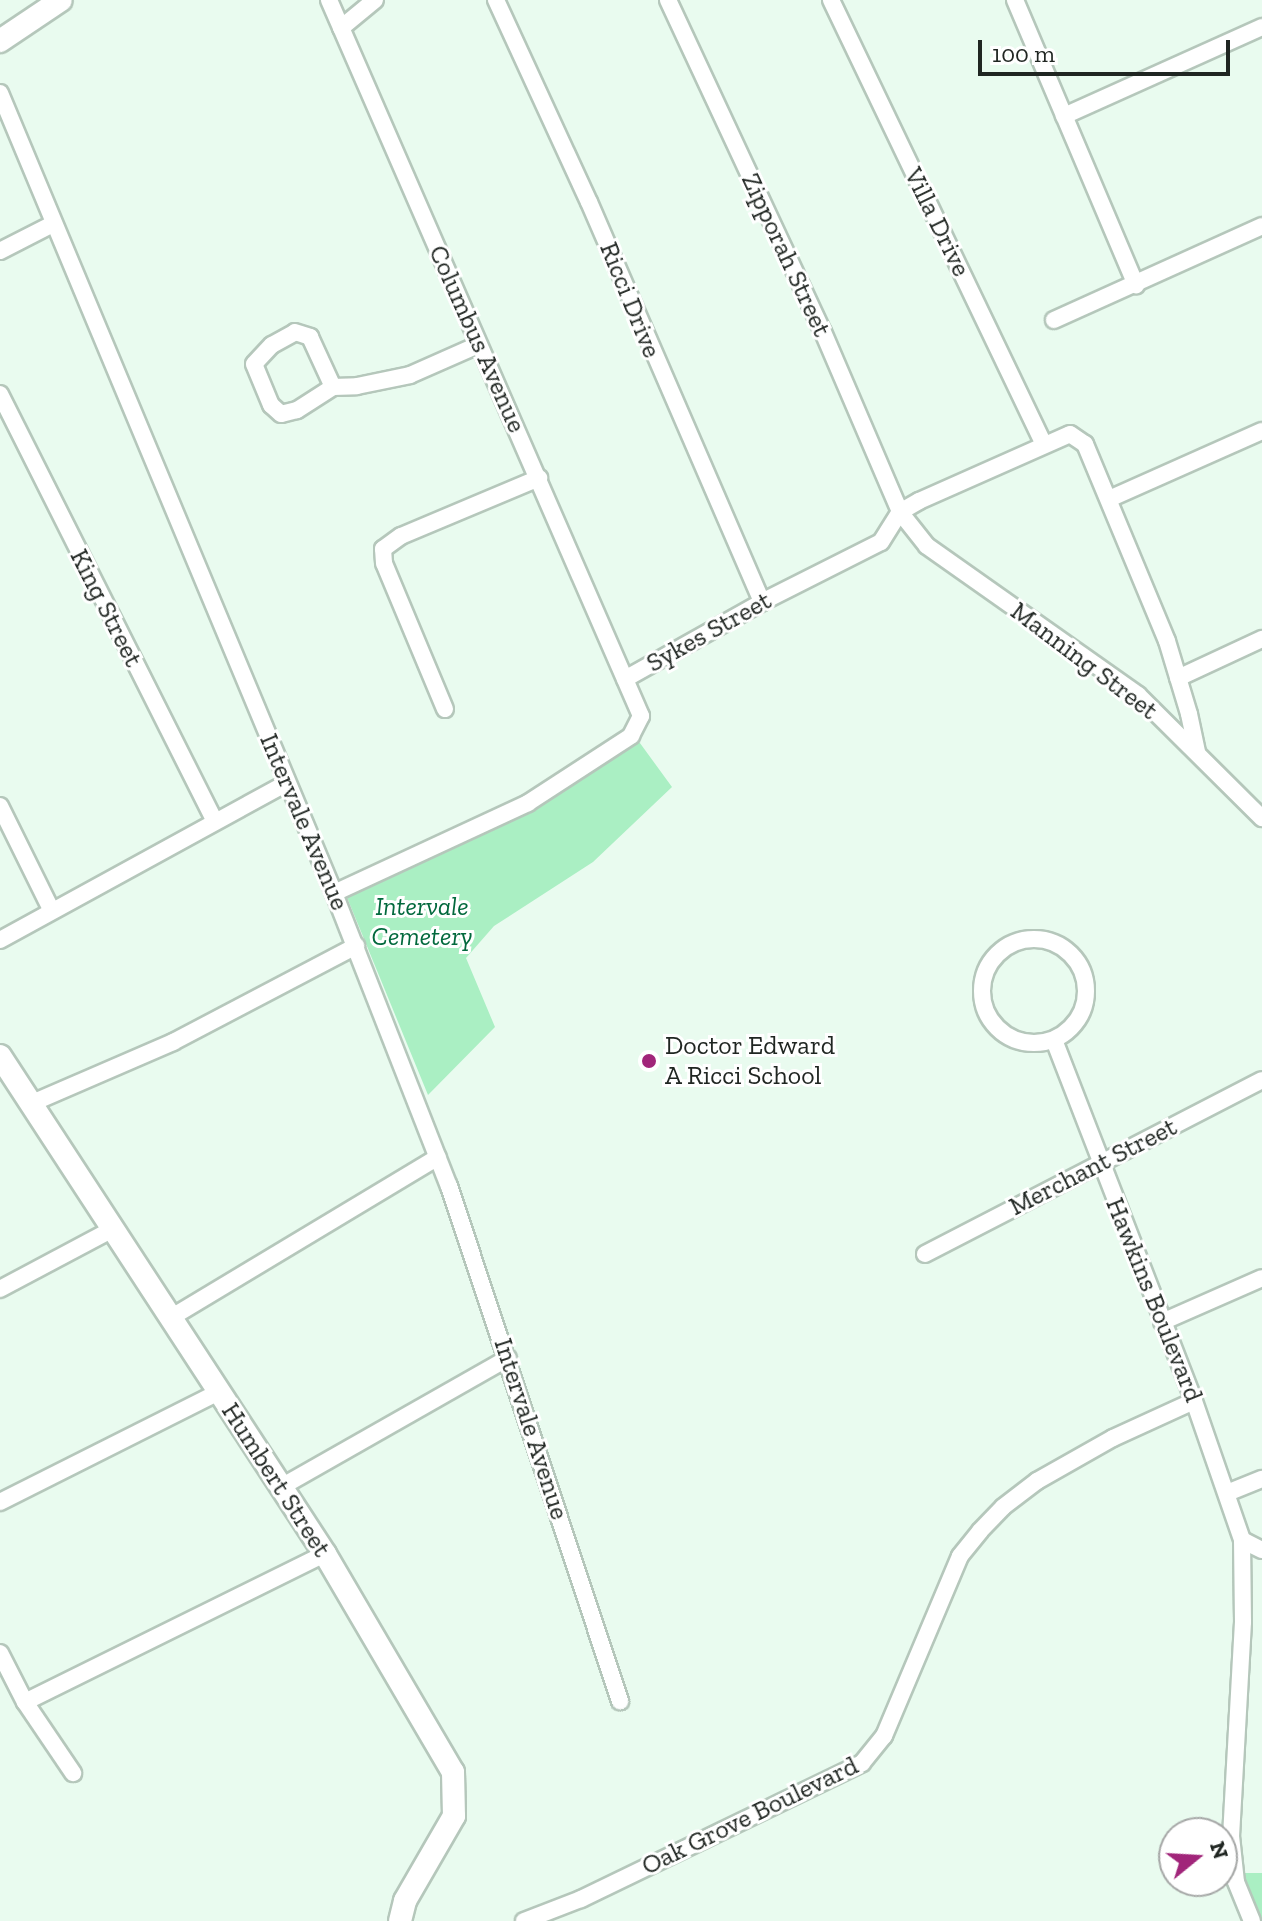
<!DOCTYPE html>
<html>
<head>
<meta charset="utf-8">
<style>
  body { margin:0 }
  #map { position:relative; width:1262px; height:1921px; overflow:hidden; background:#e9fbef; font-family:"Zilla Slab",serif }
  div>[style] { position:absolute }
  .green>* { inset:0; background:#aaefc3 }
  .roads { filter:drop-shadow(2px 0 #b5c7bb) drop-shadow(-2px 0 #b5c7bb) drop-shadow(0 2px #b5c7bb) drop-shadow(0 -2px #b5c7bb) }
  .street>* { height:16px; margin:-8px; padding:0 8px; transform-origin:8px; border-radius:8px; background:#fff }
  .street>.ring { margin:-8px; padding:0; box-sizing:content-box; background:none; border:16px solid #fff; border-radius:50% }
  .secondary>* { height:22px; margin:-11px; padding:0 11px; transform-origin:11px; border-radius:11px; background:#fff }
  .dots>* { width:22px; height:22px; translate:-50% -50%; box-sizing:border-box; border:4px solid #fff; border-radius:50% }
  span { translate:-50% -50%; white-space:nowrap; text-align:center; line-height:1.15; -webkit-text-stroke:6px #fff; paint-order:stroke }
  .street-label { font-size:26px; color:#202622 }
  .park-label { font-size:26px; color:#02693d; font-style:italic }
  .poi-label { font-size:26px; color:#202622 }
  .left { translate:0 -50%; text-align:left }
  .north { position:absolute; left:1158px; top:1817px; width:80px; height:80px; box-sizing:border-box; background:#fff; border:2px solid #a6a8a7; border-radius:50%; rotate:72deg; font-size:22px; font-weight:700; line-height:32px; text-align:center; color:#202622 }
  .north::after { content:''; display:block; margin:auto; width:28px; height:36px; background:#a1257a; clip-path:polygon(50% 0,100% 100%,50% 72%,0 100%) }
  .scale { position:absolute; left:978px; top:40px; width:252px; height:36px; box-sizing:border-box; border:4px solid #202622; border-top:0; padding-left:10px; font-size:24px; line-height:28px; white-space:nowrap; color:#202622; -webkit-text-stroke:6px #fff; paint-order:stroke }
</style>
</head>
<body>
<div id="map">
  <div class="green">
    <div style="clip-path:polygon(637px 739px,672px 787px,593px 862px,494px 926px,466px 958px,495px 1027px,428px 1095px,346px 895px,461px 840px,490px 832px,558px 795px,572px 781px)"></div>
    <div style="clip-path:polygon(1231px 1873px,1262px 1873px,1262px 1921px,1243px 1921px)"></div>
  </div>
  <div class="roads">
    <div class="street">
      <div style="left:329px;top:0;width:781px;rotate:66.45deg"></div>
      <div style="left:641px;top:716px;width:22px;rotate:117deg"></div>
      <div style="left:631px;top:736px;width:123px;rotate:147deg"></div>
      <div style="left:528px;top:803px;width:214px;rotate:155.1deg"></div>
      <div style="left:496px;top:0;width:222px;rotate:65.3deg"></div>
      <div style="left:589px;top:202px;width:436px;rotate:66.6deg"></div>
      <div style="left:668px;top:0;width:366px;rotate:65deg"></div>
      <div style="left:823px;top:332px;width:196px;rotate:66.8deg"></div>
      <div style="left:900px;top:512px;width:43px;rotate:51.5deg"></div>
      <div style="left:927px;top:546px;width:258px;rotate:35.2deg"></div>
      <div style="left:1138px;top:695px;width:175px;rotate:44.8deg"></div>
      <div style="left:831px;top:0;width:492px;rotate:64.4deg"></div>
      <div style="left:1015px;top:0;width:310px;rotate:67deg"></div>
      <div style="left:341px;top:28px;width:44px;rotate:-39.5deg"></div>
      <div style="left:0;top:93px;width:867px;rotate:67.34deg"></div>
      <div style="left:334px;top:893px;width:315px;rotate:68.6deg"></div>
      <div style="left:449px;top:1186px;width:543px;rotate:71.63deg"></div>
      <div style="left:1064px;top:116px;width:217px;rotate:-24.2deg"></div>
      <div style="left:0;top:251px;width:59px;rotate:-27deg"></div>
      <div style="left:1054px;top:320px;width:228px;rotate:-24.3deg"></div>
      <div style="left:295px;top:332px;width:16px;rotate:18deg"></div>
      <div style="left:310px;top:337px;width:55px;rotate:65.3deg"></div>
      <div style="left:333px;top:387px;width:43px;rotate:147.4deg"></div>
      <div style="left:297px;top:410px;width:16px;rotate:166deg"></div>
      <div style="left:281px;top:414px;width:13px;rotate:-138deg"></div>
      <div style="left:271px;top:405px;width:44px;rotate:-112.5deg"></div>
      <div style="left:254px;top:364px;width:26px;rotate:-47deg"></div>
      <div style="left:272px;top:345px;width:26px;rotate:-29deg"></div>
      <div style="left:333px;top:387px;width:24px;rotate:-2deg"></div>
      <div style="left:357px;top:386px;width:54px;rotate:-11.7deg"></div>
      <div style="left:410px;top:375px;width:74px;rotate:-23.8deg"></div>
      <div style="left:0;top:394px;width:478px;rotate:63.3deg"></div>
      <div style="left:1109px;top:499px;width:167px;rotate:-24deg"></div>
      <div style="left:1178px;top:678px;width:93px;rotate:-24.9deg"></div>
      <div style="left:625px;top:679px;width:157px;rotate:-29.3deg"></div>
      <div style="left:762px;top:602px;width:133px;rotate:-26.8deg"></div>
      <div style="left:881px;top:542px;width:36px;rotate:-58deg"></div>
      <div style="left:900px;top:512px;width:22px;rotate:-30deg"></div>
      <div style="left:919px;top:501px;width:165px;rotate:-23.9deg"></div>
      <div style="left:1070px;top:434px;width:18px;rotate:34deg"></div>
      <div style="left:1085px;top:444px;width:213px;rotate:67.4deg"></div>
      <div style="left:1167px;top:641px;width:76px;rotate:73.2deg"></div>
      <div style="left:1189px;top:714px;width:40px;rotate:78deg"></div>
      <div style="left:445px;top:709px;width:158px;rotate:-112.7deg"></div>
      <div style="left:384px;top:563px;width:14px;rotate:-94deg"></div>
      <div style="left:383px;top:549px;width:22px;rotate:-36deg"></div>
      <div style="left:401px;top:536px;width:150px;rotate:-22.8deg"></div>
      <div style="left:0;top:806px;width:117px;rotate:63.7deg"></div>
      <div class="ring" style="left:982px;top:939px;width:88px;height:88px"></div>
      <div style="left:0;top:940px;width:327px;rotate:-28.7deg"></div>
      <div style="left:1054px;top:1040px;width:387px;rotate:68.8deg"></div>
      <div style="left:1194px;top:1401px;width:147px;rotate:70.9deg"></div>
      <div style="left:1242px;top:1540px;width:22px;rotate:27deg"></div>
      <div style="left:30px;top:1104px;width:156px;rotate:-23.4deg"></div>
      <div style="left:173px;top:1042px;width:207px;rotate:-27.7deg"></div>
      <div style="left:925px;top:1254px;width:379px;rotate:-27.3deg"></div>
      <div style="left:0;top:1289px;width:128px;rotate:-28deg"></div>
      <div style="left:172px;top:1317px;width:310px;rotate:-31deg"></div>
      <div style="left:1162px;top:1322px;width:109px;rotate:-23.7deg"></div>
      <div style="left:281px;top:1487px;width:261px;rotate:-29.6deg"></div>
      <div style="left:1227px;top:1493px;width:38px;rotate:-22deg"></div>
      <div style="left:0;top:1502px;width:245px;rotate:-26.7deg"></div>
      <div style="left:1242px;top:1540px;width:82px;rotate:89.3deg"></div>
      <div style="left:1243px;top:1622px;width:214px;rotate:93.2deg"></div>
      <div style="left:1231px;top:1836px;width:46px;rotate:83.8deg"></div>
      <div style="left:1236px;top:1882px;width:42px;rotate:67.7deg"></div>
      <div style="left:0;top:1653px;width:55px;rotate:63deg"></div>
      <div style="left:25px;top:1702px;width:86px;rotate:55.9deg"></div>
      <div style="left:25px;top:1702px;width:335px;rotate:-26.3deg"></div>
      <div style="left:524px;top:1921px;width:61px;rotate:-21.1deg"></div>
      <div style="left:581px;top:1899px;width:312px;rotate:-25.8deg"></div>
      <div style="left:862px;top:1763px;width:35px;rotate:-51deg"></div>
      <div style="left:884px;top:1736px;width:195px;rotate:-67.1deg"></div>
      <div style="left:960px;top:1556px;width:32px;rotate:-51deg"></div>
      <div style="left:980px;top:1531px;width:33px;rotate:-46deg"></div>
      <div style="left:1003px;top:1507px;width:43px;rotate:-37.4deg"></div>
      <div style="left:1037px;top:1481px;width:87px;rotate:-29.5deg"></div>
      <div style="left:1113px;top:1438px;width:89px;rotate:-24.6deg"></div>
    </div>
    <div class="secondary">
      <div style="left:0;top:41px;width:73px;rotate:-33.9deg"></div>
      <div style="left:0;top:1056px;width:595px;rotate:56.87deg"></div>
      <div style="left:325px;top:1554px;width:253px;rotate:59.6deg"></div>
      <div style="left:453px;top:1772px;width:44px;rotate:88.7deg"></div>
      <div style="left:454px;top:1816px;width:98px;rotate:120deg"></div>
      <div style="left:405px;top:1901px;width:21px;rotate:104deg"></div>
    </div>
  </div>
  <div class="dots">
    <div style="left:649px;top:1061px;background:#a1257a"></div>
  </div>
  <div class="street-label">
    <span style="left:937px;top:222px;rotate:64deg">Villa Drive</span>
    <span style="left:786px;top:255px;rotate:65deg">Zipporah Street</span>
    <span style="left:630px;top:300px;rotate:68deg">Ricci Drive</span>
    <span style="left:477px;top:339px;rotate:66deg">Columbus Avenue</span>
    <span style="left:106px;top:608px;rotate:63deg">King Street</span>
    <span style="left:709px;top:632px;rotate:-29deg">Sykes Street</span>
    <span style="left:1084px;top:661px;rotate:37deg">Manning Street</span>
    <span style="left:304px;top:822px;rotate:67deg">Intervale Avenue</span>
    <span style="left:1093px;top:1167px;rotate:-27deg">Merchant Street</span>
    <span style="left:1154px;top:1300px;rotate:68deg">Hawkins Boulevard</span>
    <span style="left:531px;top:1429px;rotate:72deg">Intervale Avenue</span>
    <span style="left:276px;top:1480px;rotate:57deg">Humbert Street</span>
    <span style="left:750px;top:1816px;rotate:-26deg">Oak Grove Boulevard</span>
  </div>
  <div class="park-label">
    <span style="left:422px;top:922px">Intervale<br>Cemetery</span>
  </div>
  <div class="poi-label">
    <span class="left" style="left:665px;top:1061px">Doctor Edward<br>A Ricci School</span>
  </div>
  <div class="north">N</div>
  <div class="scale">100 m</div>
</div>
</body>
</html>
